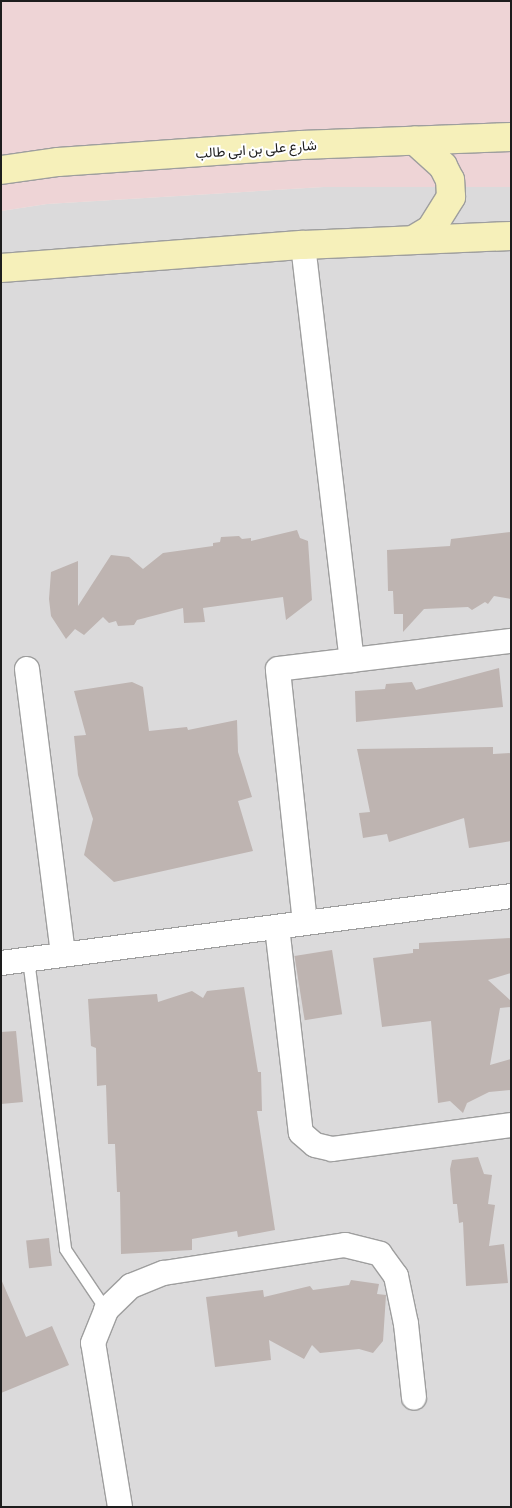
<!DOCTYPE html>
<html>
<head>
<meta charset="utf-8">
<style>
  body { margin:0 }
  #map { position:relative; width:512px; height:1508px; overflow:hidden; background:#eee9e4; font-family:Commissioner,Vazirmatn,sans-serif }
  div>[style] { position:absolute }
  .residential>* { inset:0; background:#dbdadb }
  .commercial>* { inset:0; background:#eed4d6 }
  .building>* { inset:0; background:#beb4b1; transform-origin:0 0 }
  .roads { filter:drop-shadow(1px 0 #9e9e9e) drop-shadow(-1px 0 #9e9e9e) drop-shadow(0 1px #9e9e9e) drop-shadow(0 -1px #9e9e9e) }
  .lane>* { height:11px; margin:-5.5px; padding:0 5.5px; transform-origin:5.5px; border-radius:5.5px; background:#fff }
  .street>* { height:24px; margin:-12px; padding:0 12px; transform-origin:12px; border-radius:12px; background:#fff }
  .secondary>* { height:28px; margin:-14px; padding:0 14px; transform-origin:14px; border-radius:14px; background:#f6f0ba }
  span { translate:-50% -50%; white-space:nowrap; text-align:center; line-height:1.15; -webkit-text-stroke:4px #fff; paint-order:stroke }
  .street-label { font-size:14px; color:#1d1d1d }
  .frame { position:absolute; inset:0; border:2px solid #1d1d1d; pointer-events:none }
</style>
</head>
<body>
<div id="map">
  <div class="residential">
    <div style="clip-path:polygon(323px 187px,511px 187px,511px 1507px,1px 1507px,1px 211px,47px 204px)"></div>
  </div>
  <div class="commercial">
    <div style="clip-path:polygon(1px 1px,511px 1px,511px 187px,323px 187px,47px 204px,1px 211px)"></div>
  </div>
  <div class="building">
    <div style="clip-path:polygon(297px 530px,300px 538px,308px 541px,312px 600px,286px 620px,283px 597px,203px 608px,205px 622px,184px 623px,183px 608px,137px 620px,134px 625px,118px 626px,116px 621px,109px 623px,103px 617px,84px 635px,75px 629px,66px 639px,51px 616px,49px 599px,51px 572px,78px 561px,78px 606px,111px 555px,129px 557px,143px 569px,163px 553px,213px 546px,213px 543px,220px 542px,221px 537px,239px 536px,242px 539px,251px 538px,251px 541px)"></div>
    <div style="clip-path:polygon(511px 532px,511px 599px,494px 596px,488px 604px,485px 602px,472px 610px,468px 607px,424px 609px,403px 632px,403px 614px,394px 614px,393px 591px,388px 591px,387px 550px,450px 546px,451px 539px)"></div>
    <div style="clip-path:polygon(499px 668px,503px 707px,356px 722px,355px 691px,385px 689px,386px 684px,412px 682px,416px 690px)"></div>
    <div style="clip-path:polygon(132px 682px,143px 687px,149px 731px,187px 727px,188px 730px,237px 720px,238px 752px,252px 797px,238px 801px,253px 851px,114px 882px,84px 855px,93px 819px,78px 775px,74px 736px,86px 735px,74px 691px)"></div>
    <div style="clip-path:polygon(493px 747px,493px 754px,511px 753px,511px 841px,469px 848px,464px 818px,389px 842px,387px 834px,363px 838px,359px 813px,370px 812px,357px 749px)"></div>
    <div style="clip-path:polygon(511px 938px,511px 973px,488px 980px,511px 1001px,511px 1007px,500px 1008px,490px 1065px,511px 1059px,511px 1090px,489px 1092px,467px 1103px,463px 1113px,450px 1101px,438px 1103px,431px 1021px,382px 1027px,373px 958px,413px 953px,413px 949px,419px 949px,419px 943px)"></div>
    <div style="left:332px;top:950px;width:65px;height:38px;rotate:81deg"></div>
    <div style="clip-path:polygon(244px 987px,258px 1072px,261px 1072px,262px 1111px,257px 1111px,275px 1230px,238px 1237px,237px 1231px,192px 1239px,192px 1250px,121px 1254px,120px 1192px,117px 1192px,115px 1144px,108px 1144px,106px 1085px,97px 1086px,96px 1048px,91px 1046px,88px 999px,157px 994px,158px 1002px,192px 991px,203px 998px,207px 991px)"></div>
    <div style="clip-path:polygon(16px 1031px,23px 1102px,1px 1104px,1px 1032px)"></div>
    <div style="clip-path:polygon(478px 1157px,484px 1174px,492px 1175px,488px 1204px,495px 1205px,489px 1246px,504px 1244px,508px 1283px,466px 1286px,463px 1222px,459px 1223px,457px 1204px,453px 1204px,450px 1169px,452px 1160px)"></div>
    <div style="left:49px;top:1238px;width:28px;height:23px;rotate:84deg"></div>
    <div style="clip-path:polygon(1px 1279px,26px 1337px,52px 1326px,69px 1365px,1px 1393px)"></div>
    <div style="clip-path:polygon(351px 1280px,379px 1284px,377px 1294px,386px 1295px,383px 1341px,373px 1353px,359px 1349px,320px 1353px,312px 1345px,304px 1359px,269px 1340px,271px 1360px,215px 1367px,206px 1297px,263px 1290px,264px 1297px,310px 1286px,313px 1290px,349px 1285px)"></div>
  </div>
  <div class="roads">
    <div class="lane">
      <div style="left:28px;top:959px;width:292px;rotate:82.7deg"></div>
      <div style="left:65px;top:1249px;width:73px;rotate:56.1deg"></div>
    </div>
    <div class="street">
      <div style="left:303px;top:245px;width:418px;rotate:83.3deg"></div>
      <div style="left:27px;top:669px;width:287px;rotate:82.8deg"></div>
      <div style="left:305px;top:923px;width:255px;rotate:-96.1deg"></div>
      <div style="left:278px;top:669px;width:235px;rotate:-6.9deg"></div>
      <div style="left:277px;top:927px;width:207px;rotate:83.4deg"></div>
      <div style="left:301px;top:1133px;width:18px;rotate:41deg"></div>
      <div style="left:315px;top:1145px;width:17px;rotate:13deg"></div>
      <div style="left:332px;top:1149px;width:181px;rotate:-7.6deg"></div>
      <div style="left:1px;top:963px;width:514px;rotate:-7.48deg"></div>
      <div style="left:120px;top:1507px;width:166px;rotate:-99.3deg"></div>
      <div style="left:93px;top:1343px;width:35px;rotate:-68deg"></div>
      <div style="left:106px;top:1310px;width:35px;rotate:-44deg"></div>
      <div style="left:131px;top:1286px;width:35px;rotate:-22deg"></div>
      <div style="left:164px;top:1273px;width:183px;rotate:-8.8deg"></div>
      <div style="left:345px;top:1245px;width:36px;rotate:14deg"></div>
      <div style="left:380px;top:1254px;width:27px;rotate:54deg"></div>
      <div style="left:396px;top:1276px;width:49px;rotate:78.2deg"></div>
      <div style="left:406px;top:1324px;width:74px;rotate:83.8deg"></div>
    </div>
    <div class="secondary">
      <div style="left:1px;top:170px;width:58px;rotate:-8deg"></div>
      <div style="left:58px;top:162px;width:244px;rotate:-4deg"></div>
      <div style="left:301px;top:145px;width:210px;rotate:-2.2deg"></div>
      <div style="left:413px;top:240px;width:21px;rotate:-31deg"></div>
      <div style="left:431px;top:229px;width:38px;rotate:-58deg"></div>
      <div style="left:451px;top:197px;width:17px;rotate:-93deg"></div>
      <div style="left:450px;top:180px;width:16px;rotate:-117deg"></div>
      <div style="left:443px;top:166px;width:38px;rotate:-138deg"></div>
      <div style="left:1px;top:268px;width:303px;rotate:-4.4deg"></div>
      <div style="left:303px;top:245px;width:208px;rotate:-2.5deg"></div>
    </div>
  </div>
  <div class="street-label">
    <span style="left:256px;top:149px;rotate:-4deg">شارع على بن ابى طالب</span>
  </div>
  <div class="frame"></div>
</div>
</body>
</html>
